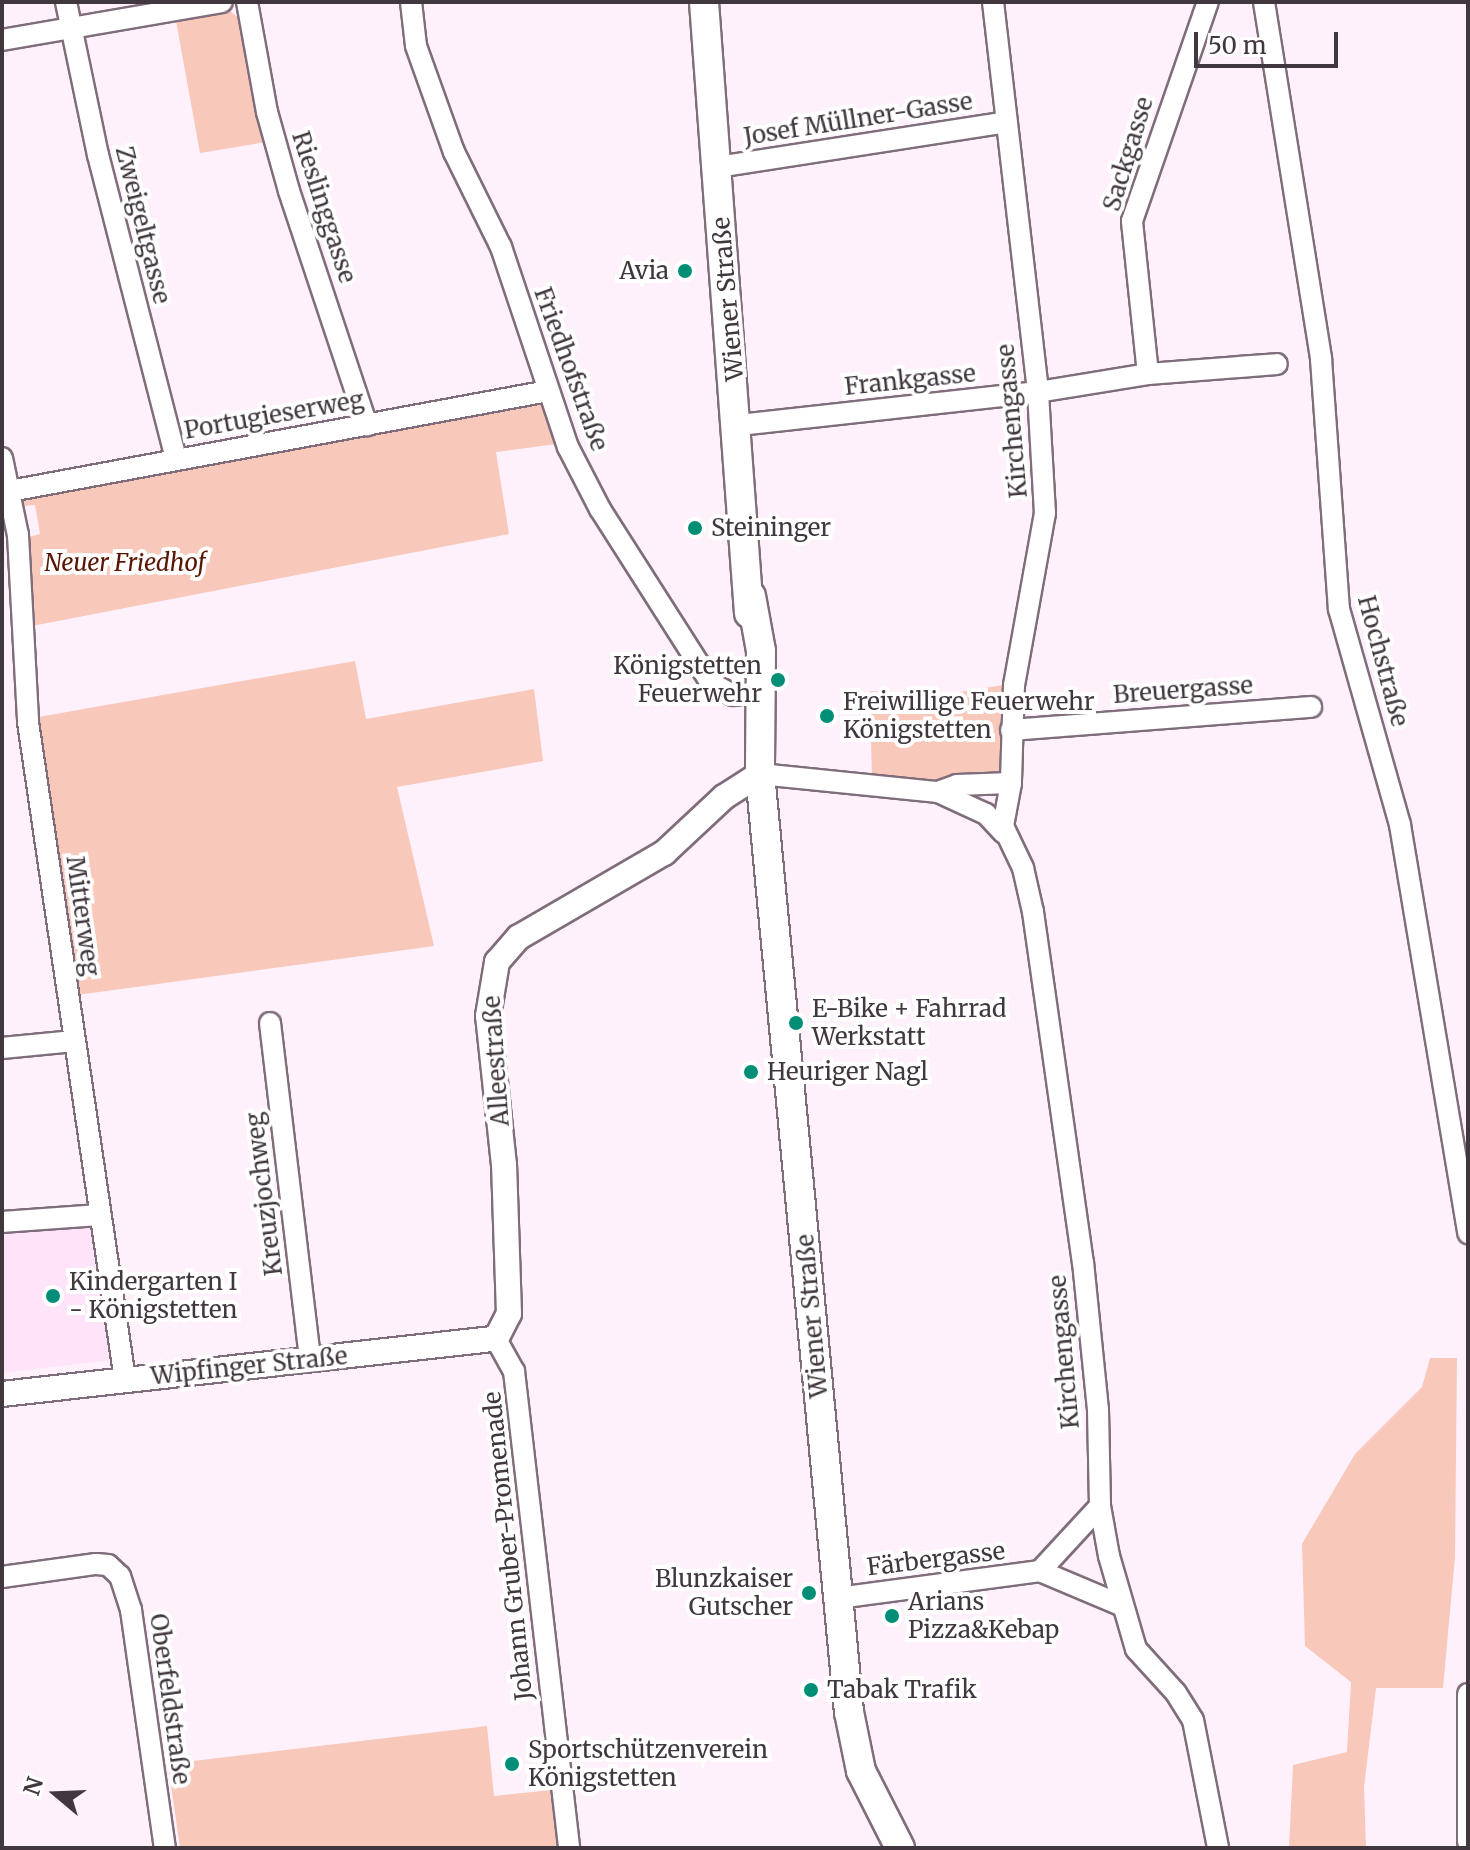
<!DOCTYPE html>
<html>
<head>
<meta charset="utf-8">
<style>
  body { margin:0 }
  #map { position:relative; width:1470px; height:1850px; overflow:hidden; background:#fef1fb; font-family:Merriweather,serif }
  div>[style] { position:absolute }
  .built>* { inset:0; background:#ffe3f9 }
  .green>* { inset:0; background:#f8c8ba }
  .roads { filter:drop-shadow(2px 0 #7f6d7b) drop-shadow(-2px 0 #7f6d7b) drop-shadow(0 2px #7f6d7b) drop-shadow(0 -2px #7f6d7b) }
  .minor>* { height:20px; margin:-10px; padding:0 10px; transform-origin:10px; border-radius:10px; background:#fff }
  .tertiary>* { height:24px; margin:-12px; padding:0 12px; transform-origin:12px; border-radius:12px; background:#fff }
  .secondary>* { height:28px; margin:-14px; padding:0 14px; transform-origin:14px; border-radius:14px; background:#fff }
  .dots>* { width:22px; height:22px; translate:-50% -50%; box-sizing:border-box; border:4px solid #fff; border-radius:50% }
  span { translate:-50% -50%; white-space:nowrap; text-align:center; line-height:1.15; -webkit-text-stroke:8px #fff; paint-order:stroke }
  .street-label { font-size:24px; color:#41383f }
  .poi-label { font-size:24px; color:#41383f }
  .right { translate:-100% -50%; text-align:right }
  .left { translate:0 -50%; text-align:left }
  .park-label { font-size:24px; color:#5a1603; font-style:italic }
  .frame { position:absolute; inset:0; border:4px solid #41383f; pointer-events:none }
  .north { position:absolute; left:16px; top:1754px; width:80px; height:80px; -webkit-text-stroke:6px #fff; paint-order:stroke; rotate:289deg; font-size:22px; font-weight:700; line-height:32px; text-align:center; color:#41383f }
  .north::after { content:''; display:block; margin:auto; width:28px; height:36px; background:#41383f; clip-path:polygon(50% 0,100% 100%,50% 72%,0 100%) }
  .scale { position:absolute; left:1194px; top:32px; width:144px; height:36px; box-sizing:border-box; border:4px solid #41383f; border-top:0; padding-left:10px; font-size:24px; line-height:28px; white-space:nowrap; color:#41383f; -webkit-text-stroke:6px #fff; paint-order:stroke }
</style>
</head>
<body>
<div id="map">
  <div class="built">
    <div style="clip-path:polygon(85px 1225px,96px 1232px,112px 1360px,2px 1373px,2px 1231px)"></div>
  </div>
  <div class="green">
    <div style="clip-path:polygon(227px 9px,243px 21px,266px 142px,200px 153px,176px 21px)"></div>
    <div style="clip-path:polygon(546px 402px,556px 444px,496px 452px,509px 534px,32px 626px,25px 538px,40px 534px,35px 505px,20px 506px,18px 495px)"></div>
    <div style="clip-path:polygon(355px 661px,366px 719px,534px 689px,543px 761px,397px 787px,434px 946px,70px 996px,33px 718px)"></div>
    <div style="clip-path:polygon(1003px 685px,999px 777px,872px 782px,870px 691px,942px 695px)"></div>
    <div style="clip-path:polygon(1430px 1358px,1457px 1358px,1455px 1557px,1443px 1688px,1376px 1688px,1364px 1787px,1366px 1848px,1289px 1848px,1293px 1765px,1347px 1752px,1351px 1682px,1305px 1646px,1302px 1544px,1355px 1454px,1422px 1387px)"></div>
    <div style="clip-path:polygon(487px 1726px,494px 1796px,552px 1790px,560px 1848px,180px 1848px,168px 1764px)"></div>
  </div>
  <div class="roads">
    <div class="minor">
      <div style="left:66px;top:2px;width:156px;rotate:78.2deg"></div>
      <div style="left:98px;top:155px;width:314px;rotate:75.6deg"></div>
      <div style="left:247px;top:2px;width:112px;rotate:79.7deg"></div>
      <div style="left:267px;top:112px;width:82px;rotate:74.4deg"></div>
      <div style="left:289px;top:191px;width:247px;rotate:71.6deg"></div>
      <div style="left:411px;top:2px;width:44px;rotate:83.5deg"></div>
      <div style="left:416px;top:46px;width:113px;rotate:70.3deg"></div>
      <div style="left:454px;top:152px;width:106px;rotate:63.7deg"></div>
      <div style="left:501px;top:247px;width:211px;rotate:71.5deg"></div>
      <div style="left:568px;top:447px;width:70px;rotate:62.7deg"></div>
      <div style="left:600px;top:509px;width:206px;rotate:57.5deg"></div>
      <div style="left:711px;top:683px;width:25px;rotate:29deg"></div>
      <div style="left:733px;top:695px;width:27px;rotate:-6deg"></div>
      <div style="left:993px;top:2px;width:393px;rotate:83.4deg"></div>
      <div style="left:1038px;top:392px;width:121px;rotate:86.7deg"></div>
      <div style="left:1045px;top:513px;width:175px;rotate:100.2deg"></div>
      <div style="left:1014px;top:685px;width:98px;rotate:91.8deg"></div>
      <div style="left:1011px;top:783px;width:44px;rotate:100.5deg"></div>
      <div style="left:1003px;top:826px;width:47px;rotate:64.5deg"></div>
      <div style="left:1023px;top:868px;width:45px;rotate:77.2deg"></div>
      <div style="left:1033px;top:912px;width:354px;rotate:81.9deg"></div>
      <div style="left:1083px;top:1262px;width:149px;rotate:84.2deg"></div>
      <div style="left:1098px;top:1410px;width:96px;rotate:88.8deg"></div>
      <div style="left:1100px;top:1506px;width:51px;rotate:79.8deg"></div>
      <div style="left:1109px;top:1556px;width:97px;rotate:73.8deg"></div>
      <div style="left:1136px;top:1649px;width:59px;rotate:47.7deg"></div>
      <div style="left:1176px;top:1693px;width:32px;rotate:58deg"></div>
      <div style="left:1193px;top:1720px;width:130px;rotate:78.9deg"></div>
      <div style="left:1264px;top:2px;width:362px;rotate:80.9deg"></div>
      <div style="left:1321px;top:359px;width:251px;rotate:85.9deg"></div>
      <div style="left:1339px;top:609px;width:224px;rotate:74.2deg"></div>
      <div style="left:1400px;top:825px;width:414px;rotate:80.5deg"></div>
      <div style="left:2px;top:40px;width:223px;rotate:-9.8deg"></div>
      <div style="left:717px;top:167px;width:293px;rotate:-8.8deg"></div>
      <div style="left:1148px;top:374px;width:154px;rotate:-96deg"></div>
      <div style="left:1132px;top:221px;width:232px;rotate:-70.9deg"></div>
      <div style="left:739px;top:425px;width:301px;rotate:-6.3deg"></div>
      <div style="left:1038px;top:392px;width:111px;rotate:-9.3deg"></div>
      <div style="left:1148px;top:374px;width:129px;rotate:-4.4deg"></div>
      <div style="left:2px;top:458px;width:79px;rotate:78.3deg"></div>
      <div style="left:18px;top:535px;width:187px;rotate:86.9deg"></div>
      <div style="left:28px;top:722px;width:665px;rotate:81.61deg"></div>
      <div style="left:10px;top:491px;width:547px;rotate:-10.53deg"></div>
      <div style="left:1011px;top:730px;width:301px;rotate:-4.4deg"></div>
      <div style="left:760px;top:774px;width:179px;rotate:5.8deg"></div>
      <div style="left:938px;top:792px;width:53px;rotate:24.6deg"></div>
      <div style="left:986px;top:814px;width:26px;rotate:47deg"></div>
      <div style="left:938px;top:792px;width:20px;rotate:-20deg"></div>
      <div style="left:957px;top:785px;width:54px;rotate:-2.1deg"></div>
      <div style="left:270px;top:1023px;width:338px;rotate:83.2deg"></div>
      <div style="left:2px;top:1048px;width:73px;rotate:-5.5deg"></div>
      <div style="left:2px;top:1222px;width:98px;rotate:-4.1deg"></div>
      <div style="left:496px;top:1339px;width:37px;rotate:61deg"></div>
      <div style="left:514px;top:1371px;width:480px;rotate:83.4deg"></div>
      <div style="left:1040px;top:1571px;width:90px;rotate:22.9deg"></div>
      <div style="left:2px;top:1577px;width:95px;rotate:-7.9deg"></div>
      <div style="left:96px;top:1564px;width:12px;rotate:5deg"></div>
      <div style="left:108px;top:1565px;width:16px;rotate:43deg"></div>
      <div style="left:120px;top:1576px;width:36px;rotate:72deg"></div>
      <div style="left:131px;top:1610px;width:240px;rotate:81.9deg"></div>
      <div style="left:838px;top:1598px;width:204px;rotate:-7.6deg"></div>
      <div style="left:1040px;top:1571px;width:88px;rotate:-47.3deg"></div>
      <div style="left:1468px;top:1694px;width:148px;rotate:90deg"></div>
    </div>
    <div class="tertiary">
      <div style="left:2px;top:1394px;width:497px;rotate:-6.4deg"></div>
      <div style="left:496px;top:1339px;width:28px;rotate:-63deg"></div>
      <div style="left:509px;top:1314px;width:149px;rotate:-91.9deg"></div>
      <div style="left:504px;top:1165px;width:150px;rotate:-96.1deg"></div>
      <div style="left:488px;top:1016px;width:55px;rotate:-80.5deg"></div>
      <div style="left:497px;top:962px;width:33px;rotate:-49deg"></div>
      <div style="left:519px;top:937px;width:168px;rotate:-30.1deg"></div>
      <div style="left:664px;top:853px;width:82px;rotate:-43deg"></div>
      <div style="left:724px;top:797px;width:43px;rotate:-32.6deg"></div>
    </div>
    <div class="secondary">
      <div style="left:704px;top:2px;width:613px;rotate:85.79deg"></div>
      <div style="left:751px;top:596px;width:56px;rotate:79.7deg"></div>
      <div style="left:761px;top:651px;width:123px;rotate:90.5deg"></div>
      <div style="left:760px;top:774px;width:942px;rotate:84.58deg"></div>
      <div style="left:849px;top:1712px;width:60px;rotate:78.5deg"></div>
      <div style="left:861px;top:1771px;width:86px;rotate:63.1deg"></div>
    </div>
  </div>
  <div class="dots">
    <div style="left:685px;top:271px;background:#018e76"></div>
    <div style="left:695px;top:528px;background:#018e76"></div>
    <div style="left:778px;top:680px;background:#018e76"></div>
    <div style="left:827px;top:716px;background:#018e76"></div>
    <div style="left:796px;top:1023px;background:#018e76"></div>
    <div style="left:751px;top:1072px;background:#018e76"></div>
    <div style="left:53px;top:1296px;background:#018e76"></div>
    <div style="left:809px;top:1593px;background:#018e76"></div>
    <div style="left:892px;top:1616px;background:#018e76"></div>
    <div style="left:811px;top:1690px;background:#018e76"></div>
    <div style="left:512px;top:1764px;background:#018e76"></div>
  </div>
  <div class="street-label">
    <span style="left:858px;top:119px;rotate:-9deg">Josef Müllner-Gasse</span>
    <span style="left:1128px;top:154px;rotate:-73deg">Sackgasse</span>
    <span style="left:324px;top:207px;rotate:72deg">Rieslinggasse</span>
    <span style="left:143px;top:225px;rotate:76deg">Zweigeltgasse</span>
    <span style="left:728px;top:299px;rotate:-95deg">Wiener Straße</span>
    <span style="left:571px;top:369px;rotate:70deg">Friedhofstraße</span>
    <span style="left:910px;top:380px;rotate:-6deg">Frankgasse</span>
    <span style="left:274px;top:415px;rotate:-10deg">Portugieserweg</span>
    <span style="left:1012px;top:421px;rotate:-95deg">Kirchengasse</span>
    <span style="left:1383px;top:661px;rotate:75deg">Hochstraße</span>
    <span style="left:1183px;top:690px;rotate:-4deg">Breuergasse</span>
    <span style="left:83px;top:916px;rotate:82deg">Mitterweg</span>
    <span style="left:496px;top:1061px;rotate:-94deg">Alleestraße</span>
    <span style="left:264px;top:1194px;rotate:-97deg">Kreuzjochweg</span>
    <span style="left:812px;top:1316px;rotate:-95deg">Wiener Straße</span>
    <span style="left:1064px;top:1352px;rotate:-95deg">Kirchengasse</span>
    <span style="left:249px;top:1366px;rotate:-6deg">Wipfinger Straße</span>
    <span style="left:508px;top:1546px;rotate:-96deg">Johann Gruber-Promenade</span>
    <span style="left:936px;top:1559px;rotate:-7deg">Färbergasse</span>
    <span style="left:170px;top:1699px;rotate:82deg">Oberfeldstraße</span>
  </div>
  <div class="poi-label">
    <span class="right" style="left:669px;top:271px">Avia</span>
    <span class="left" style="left:711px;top:528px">Steininger</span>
    <span class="right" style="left:762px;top:680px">Königstetten<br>Feuerwehr</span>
    <span class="left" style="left:843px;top:716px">Freiwillige Feuerwehr<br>Königstetten</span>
    <span class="left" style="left:812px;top:1023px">E-Bike + Fahrrad<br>Werkstatt</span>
    <span class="left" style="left:767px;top:1072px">Heuriger Nagl</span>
    <span class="left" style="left:69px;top:1296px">Kindergarten I<br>- Königstetten</span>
    <span class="right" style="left:793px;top:1593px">Blunzkaiser<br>Gutscher</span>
    <span class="left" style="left:908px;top:1616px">Arians<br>Pizza&amp;Kebap</span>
    <span class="left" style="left:827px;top:1690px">Tabak Trafik</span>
    <span class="left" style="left:528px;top:1764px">Sportschützenverein<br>Königstetten</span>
  </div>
  <div class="park-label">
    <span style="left:125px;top:563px">Neuer Friedhof</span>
  </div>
  <div class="frame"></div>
  <div class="north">N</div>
  <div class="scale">50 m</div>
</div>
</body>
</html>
